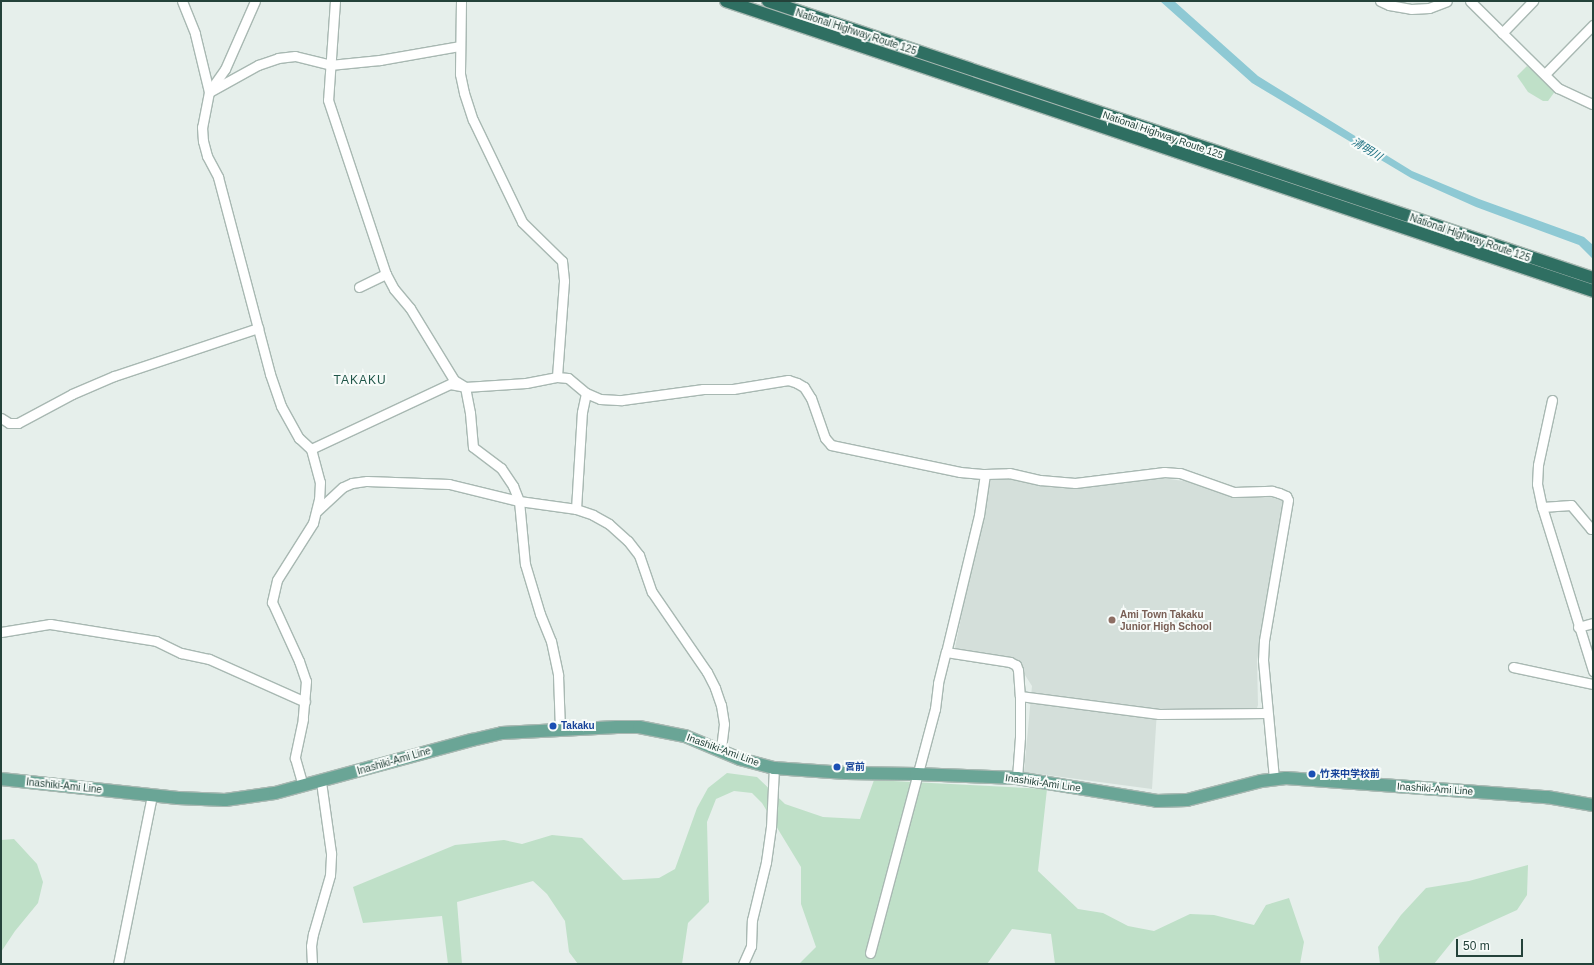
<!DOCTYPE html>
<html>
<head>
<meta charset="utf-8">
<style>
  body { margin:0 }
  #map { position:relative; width:1594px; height:965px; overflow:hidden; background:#e6efeb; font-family:Helvetica,"Noto Sans JP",sans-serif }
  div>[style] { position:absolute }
  .built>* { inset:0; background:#d4dfda }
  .green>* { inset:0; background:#bfe0c8 }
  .water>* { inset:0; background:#8ec9d4 }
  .roads { filter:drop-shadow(1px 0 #a8b8b2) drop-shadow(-1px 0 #a8b8b2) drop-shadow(0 1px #a8b8b2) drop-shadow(0 -1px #a8b8b2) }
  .minor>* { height:9px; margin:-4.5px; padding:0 4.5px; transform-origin:4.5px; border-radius:4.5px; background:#fff }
  .major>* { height:12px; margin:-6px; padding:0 6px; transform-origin:6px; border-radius:6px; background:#6aa596 }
  .highway>* { height:12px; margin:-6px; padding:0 6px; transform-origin:6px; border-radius:6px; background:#2f6f62 }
  .dots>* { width:11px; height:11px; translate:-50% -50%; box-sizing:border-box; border:2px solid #f7fbf9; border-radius:50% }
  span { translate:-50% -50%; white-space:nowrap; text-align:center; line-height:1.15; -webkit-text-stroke:4px #f7fbf9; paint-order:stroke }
  .street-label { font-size:10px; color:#24423a }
  .education-label { font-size:10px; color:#785e54; font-weight:700 }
  .left { translate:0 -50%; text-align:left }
  .transit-label { font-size:10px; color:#164399; font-weight:700 }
  .water-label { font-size:11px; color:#1c6f80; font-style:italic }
  .quarter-label { font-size:12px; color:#1f5548; letter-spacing:1px }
  .frame { position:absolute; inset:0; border:2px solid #24423a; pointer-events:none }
  .scale { position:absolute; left:1456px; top:939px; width:67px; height:18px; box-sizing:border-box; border:2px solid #24423a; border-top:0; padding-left:5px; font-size:12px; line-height:14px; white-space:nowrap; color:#24423a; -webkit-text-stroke:3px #f7fbf9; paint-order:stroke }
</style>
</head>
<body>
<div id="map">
  <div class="built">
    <div style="clip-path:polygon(999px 475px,1097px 483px,1162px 478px,1191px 482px,1234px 497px,1265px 495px,1283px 501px,1270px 593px,1257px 661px,1258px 705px,1256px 711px,1157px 711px,1152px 789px,1024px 772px,1032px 686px,1016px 661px,955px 648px,988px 482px)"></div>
  </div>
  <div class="green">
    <div style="clip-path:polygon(1527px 66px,1556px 90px,1548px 101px,1543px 101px,1528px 92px,1517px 76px)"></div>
    <div style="clip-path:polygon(727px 773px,757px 777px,785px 804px,823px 817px,860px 819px,874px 780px,1047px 789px,1038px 871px,1078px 909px,1103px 913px,1128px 926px,1154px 931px,1190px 914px,1214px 915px,1254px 925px,1266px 905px,1289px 898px,1304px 942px,1300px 964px,1055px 964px,1051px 934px,1012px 929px,987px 964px,799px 964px,816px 947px,801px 904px,801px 867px,762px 803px,752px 793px,734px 791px,716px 799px,707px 822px,709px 902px,688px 923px,682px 964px,578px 964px,569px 952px,565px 921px,547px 894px,533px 881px,457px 902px,462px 964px,448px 964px,442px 916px,363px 923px,353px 887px,455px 845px,504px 840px,522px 844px,552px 835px,582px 838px,623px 880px,659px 878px,675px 869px,697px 808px,708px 788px)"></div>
    <div style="clip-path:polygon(14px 839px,37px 864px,43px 882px,38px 903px,15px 931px,1px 952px,1px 840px)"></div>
    <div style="clip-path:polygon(1528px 865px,1527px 895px,1517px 910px,1455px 938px,1434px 964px,1380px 964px,1378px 947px,1401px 915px,1426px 888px,1469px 881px)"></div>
  </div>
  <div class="water">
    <div style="clip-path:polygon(1160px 1px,1174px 1px,1258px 76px,1412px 171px,1479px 199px,1584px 237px,1593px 245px,1593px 259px,1579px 245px,1476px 207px,1411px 178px,1252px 83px)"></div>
  </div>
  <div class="roads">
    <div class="minor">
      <div style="left:182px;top:1px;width:35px;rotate:68deg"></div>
      <div style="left:195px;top:34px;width:60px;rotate:76.4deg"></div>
      <div style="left:255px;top:1px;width:74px;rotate:113.8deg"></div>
      <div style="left:225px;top:69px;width:28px;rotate:125deg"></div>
      <div style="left:209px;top:92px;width:36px;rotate:101deg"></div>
      <div style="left:202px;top:127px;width:14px;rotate:86deg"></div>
      <div style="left:203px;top:141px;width:16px;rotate:75deg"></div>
      <div style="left:207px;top:156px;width:24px;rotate:62deg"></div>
      <div style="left:218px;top:177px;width:204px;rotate:75.2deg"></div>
      <div style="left:270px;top:374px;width:34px;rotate:71deg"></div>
      <div style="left:281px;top:406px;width:37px;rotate:61deg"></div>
      <div style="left:299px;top:438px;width:16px;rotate:43deg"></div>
      <div style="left:311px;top:449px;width:34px;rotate:75deg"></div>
      <div style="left:320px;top:482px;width:17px;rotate:93deg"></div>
      <div style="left:319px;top:499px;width:25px;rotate:104deg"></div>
      <div style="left:313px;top:523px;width:67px;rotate:122.3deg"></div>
      <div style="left:277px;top:580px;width:23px;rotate:103deg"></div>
      <div style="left:272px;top:602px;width:65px;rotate:65.4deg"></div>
      <div style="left:299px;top:661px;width:21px;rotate:71deg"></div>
      <div style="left:306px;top:681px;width:38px;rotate:95deg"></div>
      <div style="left:303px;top:719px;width:40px;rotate:102deg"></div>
      <div style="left:295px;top:758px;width:29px;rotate:74deg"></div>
      <div style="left:335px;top:1px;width:99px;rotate:94deg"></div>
      <div style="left:328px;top:100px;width:183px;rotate:71.6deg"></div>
      <div style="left:386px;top:274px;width:17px;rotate:62deg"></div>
      <div style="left:394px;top:289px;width:25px;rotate:50deg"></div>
      <div style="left:410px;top:308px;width:84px;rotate:58.6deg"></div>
      <div style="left:454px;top:380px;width:13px;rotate:32deg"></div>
      <div style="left:465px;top:387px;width:26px;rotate:79deg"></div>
      <div style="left:470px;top:413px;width:34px;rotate:85deg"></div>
      <div style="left:473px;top:447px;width:35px;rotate:37deg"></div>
      <div style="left:501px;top:468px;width:22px;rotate:56deg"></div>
      <div style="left:513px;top:486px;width:16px;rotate:68deg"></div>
      <div style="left:519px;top:501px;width:63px;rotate:84.6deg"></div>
      <div style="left:525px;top:564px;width:52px;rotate:73.3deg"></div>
      <div style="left:540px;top:614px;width:29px;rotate:68deg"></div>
      <div style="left:551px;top:641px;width:35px;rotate:78deg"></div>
      <div style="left:558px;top:675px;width:55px;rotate:87.9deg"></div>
      <div style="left:461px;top:1px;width:73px;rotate:90.8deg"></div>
      <div style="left:460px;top:74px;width:19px;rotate:78deg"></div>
      <div style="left:464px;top:93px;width:28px;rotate:72deg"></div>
      <div style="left:473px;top:120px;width:113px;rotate:64.3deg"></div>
      <div style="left:522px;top:222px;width:56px;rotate:44.3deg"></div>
      <div style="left:562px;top:261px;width:20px;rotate:84deg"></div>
      <div style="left:564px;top:281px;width:96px;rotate:94.2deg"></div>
      <div style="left:1380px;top:1px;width:10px;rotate:24deg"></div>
      <div style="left:1389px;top:5px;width:22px;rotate:10deg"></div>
      <div style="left:1411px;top:9px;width:18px;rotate:-3deg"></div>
      <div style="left:1429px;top:8px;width:19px;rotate:-21deg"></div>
      <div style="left:1470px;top:1px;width:124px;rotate:44.7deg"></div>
      <div style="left:1558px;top:88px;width:38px;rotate:25deg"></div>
      <div style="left:1502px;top:33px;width:45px;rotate:-45.9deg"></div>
      <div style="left:1545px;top:74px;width:69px;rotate:-45.6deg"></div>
      <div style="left:211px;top:91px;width:54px;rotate:-29deg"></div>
      <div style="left:258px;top:65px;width:21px;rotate:-19deg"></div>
      <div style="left:278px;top:58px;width:17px;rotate:-7deg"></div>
      <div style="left:295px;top:56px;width:36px;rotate:14deg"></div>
      <div style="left:330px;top:65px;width:50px;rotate:-5.7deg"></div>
      <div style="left:380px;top:60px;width:80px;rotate:-10deg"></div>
      <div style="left:359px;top:287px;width:30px;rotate:-26deg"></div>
      <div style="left:1552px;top:400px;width:66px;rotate:102.2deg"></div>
      <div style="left:1538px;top:465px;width:19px;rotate:93deg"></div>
      <div style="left:1537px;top:484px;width:24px;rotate:78deg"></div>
      <div style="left:1542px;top:507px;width:172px;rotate:72.7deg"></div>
      <div style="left:1px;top:418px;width:9px;rotate:32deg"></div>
      <div style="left:9px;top:423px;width:9px"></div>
      <div style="left:18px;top:423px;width:61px;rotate:-28.2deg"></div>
      <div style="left:72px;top:394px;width:46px;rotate:-23.2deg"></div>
      <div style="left:114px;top:376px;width:152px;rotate:-18.4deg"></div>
      <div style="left:311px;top:449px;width:153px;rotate:-25.1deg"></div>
      <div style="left:450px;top:384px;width:15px;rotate:11deg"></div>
      <div style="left:465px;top:387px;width:61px;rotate:-3.8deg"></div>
      <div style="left:526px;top:383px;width:32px;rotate:-11deg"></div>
      <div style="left:557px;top:377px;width:11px;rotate:5deg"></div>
      <div style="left:568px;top:378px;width:23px;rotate:40deg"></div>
      <div style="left:586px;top:393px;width:15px;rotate:23deg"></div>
      <div style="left:600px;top:399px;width:22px;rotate:3deg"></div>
      <div style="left:622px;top:400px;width:82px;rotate:-7.7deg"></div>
      <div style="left:703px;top:389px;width:30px"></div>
      <div style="left:733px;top:389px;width:56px;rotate:-9.3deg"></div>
      <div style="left:788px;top:380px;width:9px;rotate:18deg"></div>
      <div style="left:797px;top:383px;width:8px;rotate:30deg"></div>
      <div style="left:804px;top:387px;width:13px;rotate:58deg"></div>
      <div style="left:811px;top:398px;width:42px;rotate:70.7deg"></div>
      <div style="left:825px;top:438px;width:9px;rotate:49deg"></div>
      <div style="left:831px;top:445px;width:132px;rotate:11.8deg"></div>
      <div style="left:960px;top:472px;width:25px;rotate:5deg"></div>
      <div style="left:985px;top:474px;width:24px;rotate:-2deg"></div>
      <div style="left:1009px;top:473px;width:32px;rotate:13deg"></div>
      <div style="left:1040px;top:480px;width:35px;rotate:5deg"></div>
      <div style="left:1075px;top:483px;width:90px;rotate:-7deg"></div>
      <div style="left:1164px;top:472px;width:16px;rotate:4deg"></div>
      <div style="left:1180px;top:473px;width:57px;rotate:19.4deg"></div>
      <div style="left:1234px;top:492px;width:38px;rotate:-2deg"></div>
      <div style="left:1272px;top:491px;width:7px;rotate:16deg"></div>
      <div style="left:1279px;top:493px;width:8px;rotate:23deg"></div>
      <div style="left:1286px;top:496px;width:4px;rotate:63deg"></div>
      <div style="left:1288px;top:500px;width:143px;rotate:99.7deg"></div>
      <div style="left:1264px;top:641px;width:19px;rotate:93deg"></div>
      <div style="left:1263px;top:660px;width:120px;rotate:84.7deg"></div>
      <div style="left:985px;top:474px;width:41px;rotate:98.3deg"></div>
      <div style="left:979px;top:515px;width:141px;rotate:103.5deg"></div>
      <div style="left:946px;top:652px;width:65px;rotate:8.9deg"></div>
      <div style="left:1010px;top:662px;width:7px;rotate:27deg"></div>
      <div style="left:1016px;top:665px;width:5px;rotate:68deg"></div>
      <div style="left:1018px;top:670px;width:26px;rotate:86deg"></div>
      <div style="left:1020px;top:696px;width:41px;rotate:90deg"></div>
      <div style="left:1020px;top:737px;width:41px;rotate:94.2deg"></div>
      <div style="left:1542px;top:507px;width:29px;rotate:-4deg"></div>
      <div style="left:1571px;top:505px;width:31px;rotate:50deg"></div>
      <div style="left:1591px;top:529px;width:2px;rotate:-27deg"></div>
      <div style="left:576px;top:509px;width:97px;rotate:-86.5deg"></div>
      <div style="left:582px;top:412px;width:19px;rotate:-78deg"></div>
      <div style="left:317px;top:511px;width:35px;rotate:-43deg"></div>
      <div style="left:343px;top:487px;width:10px;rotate:-24deg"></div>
      <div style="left:352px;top:483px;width:15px;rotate:-8deg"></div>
      <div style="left:367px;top:481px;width:82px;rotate:2.1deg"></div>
      <div style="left:449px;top:484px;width:72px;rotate:13.7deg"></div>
      <div style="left:519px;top:501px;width:58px;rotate:8deg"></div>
      <div style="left:576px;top:509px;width:18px;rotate:19deg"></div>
      <div style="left:593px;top:515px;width:18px;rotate:29deg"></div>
      <div style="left:609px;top:524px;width:25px;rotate:42deg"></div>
      <div style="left:628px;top:541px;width:18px;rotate:52deg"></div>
      <div style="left:639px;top:555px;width:39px;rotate:71deg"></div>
      <div style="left:652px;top:592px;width:97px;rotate:55.5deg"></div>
      <div style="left:707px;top:672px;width:18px;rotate:63deg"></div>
      <div style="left:715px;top:688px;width:18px;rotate:71deg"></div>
      <div style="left:721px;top:705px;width:19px;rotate:81deg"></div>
      <div style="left:724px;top:724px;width:26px;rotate:97deg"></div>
      <div style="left:1578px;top:627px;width:16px;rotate:-15deg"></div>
      <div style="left:1px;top:632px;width:50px;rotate:-9.3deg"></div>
      <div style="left:50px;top:624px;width:107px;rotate:9.1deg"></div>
      <div style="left:156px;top:641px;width:28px;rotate:26deg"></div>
      <div style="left:181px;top:653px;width:29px;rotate:12deg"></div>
      <div style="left:209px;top:659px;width:105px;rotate:24.1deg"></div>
      <div style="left:1513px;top:667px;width:82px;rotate:12deg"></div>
      <div style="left:1020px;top:696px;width:140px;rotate:7.4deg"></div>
      <div style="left:1159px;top:714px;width:108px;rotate:-0.5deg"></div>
      <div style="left:870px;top:953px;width:253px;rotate:-75.1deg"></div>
      <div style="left:935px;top:709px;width:26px;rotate:-83deg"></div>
      <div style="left:938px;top:683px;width:32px;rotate:-76deg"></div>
      <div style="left:118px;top:964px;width:172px;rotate:-78.6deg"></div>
      <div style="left:312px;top:964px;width:18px;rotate:-93deg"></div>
      <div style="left:311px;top:946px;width:12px;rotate:-81deg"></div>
      <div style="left:313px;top:934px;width:61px;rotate:-73.9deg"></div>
      <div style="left:330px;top:875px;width:22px;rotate:-87deg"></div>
      <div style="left:331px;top:853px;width:72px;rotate:-98deg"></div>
      <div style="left:743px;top:964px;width:20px;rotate:-66deg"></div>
      <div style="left:751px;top:946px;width:26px;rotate:-88deg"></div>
      <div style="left:752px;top:920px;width:60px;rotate:-76.4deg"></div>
      <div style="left:766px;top:862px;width:35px;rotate:-82deg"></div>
      <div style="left:771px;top:827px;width:59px;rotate:-87.1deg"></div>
    </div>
    <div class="major">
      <div style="left:1px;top:779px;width:178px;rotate:6.1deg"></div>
      <div style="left:178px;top:798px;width:47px;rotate:2.4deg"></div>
      <div style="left:225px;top:800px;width:50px;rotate:-8deg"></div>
      <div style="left:275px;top:793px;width:204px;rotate:-15.1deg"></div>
      <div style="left:472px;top:740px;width:31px;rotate:-13deg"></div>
      <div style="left:502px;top:733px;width:115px;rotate:-3deg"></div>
      <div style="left:617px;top:727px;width:22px"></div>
      <div style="left:639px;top:727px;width:47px;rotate:11.1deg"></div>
      <div style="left:685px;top:736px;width:60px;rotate:22.7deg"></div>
      <div style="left:740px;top:759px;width:35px;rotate:15deg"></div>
      <div style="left:774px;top:768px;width:72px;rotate:4deg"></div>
      <div style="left:846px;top:773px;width:70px;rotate:0.8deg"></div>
      <div style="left:916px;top:774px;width:101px;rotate:2.3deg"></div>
      <div style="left:1017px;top:778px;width:142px;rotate:9.3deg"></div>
      <div style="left:1157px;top:801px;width:30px;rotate:-2deg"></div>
      <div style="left:1187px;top:800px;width:76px;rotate:-14.4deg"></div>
      <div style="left:1261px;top:781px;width:25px;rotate:-7deg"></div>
      <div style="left:1286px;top:778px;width:262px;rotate:4.2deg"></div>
      <div style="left:1547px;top:797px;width:47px;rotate:9.9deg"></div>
    </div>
    <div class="highway">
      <div style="left:726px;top:1px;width:914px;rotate:18.49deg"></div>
      <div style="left:768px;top:1px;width:870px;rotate:18.56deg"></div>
    </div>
  </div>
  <div class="dots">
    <div style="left:1112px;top:620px;background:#8d6e63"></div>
    <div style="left:553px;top:726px;background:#1a4fb4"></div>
    <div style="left:837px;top:767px;background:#1a4fb4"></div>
    <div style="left:1312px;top:774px;background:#1a4fb4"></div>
  </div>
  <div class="street-label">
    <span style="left:856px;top:32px;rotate:18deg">National Highway Route 125</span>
    <span style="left:1163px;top:135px;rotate:19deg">National Highway Route 125</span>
    <span style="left:1470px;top:238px;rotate:19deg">National Highway Route 125</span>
    <span style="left:723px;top:750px;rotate:20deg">Inashiki-Ami Line</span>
    <span style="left:394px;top:761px;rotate:-16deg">Inashiki-Ami Line</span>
    <span style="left:1043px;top:783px;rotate:8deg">Inashiki-Ami Line</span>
    <span style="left:64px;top:786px;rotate:6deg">Inashiki-Ami Line</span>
    <span style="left:1435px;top:789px;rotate:4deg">Inashiki-Ami Line</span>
  </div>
  <div class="education-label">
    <span class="left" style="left:1120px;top:620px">Ami Town Takaku<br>Junior High School</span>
  </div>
  <div class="transit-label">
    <span class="left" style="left:561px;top:726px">Takaku</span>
    <span class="left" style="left:845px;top:767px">宮前</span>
    <span class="left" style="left:1320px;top:774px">竹来中学校前</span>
  </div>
  <div class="water-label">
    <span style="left:1367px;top:149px;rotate:32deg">清明川</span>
  </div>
  <div class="quarter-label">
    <span style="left:360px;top:381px">TAKAKU</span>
  </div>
  <div class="frame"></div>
  <div class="scale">50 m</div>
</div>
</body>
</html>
